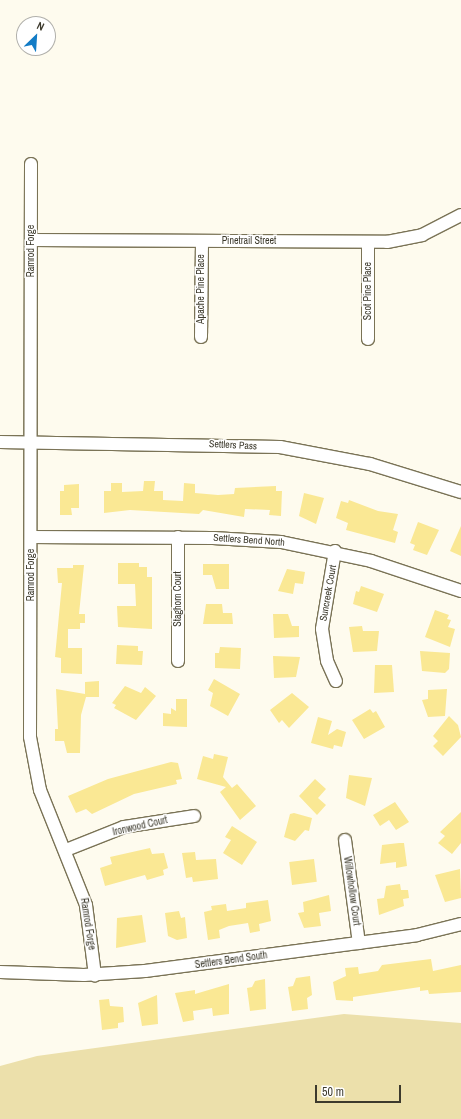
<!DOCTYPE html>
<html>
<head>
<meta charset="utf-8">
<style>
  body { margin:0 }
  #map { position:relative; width:461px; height:1119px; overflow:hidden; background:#fefbee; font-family:"Archivo Narrow",sans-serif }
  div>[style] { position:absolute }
  .green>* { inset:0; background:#ece0ab }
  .building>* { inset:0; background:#fae894; transform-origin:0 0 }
  .roads { filter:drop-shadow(1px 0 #7a7356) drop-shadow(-1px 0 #7a7356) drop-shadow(0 1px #7a7356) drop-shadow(0 -1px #7a7356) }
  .minor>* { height:12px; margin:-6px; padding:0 6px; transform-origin:6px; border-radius:6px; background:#fff }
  span { translate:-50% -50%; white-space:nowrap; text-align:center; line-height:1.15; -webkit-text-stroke:3px #fff; paint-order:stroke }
  .street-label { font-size:10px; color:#3d3a2d }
  .north { position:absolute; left:16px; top:16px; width:40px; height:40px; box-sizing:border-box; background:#fff; border:1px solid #b1b0ab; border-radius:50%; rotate:25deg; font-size:11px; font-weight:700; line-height:16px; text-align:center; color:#3d3a2d }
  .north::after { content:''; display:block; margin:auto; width:14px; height:18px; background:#137cc6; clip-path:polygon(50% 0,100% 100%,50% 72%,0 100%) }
  .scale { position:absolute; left:315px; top:1085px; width:86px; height:18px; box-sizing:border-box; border:2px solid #3d3a2d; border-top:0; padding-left:5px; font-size:12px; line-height:14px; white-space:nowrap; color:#3d3a2d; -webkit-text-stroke:3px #fff; paint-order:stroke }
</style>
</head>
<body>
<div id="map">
  <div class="green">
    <div style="clip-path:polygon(344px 1014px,461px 1023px,461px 1119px,0 1119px,0 1066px,37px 1056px)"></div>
  </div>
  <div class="building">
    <div style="clip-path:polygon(144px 481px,155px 481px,154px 491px,163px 491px,163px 500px,183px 501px,184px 483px,195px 484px,195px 493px,218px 495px,234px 494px,235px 488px,276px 486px,276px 491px,282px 491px,281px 516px,269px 515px,270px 510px,245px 509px,244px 517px,203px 510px,199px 514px,130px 510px,104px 513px,104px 491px,111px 491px,111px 483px,122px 483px,122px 492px,143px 491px)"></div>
    <div style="clip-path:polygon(79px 484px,79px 508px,71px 508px,72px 515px,60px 515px,60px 491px,64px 491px,64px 485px)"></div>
    <div style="clip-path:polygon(304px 493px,324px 498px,316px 524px,299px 516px)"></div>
    <div style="clip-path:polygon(349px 500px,378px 511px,398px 514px,393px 530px,398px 532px,395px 543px,346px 530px,348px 523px,336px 518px,341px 501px,348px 503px)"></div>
    <div style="clip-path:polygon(418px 522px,439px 530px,427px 555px,413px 550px,415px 545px,410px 543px)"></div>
    <div style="clip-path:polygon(461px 526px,461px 556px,450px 551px)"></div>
    <div style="clip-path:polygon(118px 563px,139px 563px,139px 567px,147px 567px,147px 577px,152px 577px,152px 629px,118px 627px,117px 606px,136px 606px,135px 584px,118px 584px)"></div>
    <div style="clip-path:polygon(203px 564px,229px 564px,229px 589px,216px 589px,212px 575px,203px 575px)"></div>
    <div style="clip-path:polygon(73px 565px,84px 565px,79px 614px,85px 614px,85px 623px,80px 623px,80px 629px,68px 629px,68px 648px,82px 648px,82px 674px,61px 673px,61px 658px,55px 657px,62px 583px,58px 583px,57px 568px,73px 568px)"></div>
    <div style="clip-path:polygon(287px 569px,305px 572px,303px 584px,295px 583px,293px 594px,278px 591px)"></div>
    <div style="clip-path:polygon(361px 586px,384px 594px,377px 612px,353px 604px,356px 591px,359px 592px)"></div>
    <div style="clip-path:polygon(206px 604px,222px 604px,223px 613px,232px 613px,233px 624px,203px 624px)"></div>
    <div style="clip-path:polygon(435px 610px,449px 615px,447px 619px,451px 620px,448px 627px,455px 629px,450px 647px,425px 637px)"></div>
    <div style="clip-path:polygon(273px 614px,288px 614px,292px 626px,299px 626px,299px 637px,274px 638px)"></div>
    <div style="clip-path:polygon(362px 626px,363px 631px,379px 631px,377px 651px,353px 652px,349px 627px)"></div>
    <div style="clip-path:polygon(117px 645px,138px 646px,138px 651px,143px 651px,142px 665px,116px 664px)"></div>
    <div style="clip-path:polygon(220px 647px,241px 648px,240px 669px,215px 668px,215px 653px,219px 653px)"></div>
    <div style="clip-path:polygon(420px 651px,450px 653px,449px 669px,445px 673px,422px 671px)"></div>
    <div style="clip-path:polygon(273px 656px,300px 657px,296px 677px,274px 678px)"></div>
    <div style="clip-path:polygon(375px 665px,392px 665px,394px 692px,374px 693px)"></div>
    <div style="clip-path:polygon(214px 679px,240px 694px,228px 716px,210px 706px,213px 693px,208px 690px)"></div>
    <div style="clip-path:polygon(99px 681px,99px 697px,86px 697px,81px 715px,80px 753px,67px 753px,64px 741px,55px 741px,55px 729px,58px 729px,56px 689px,85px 694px,85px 682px)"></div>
    <div style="clip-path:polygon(125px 686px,141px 693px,145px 687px,156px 696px,136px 720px,114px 708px,116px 705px,112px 703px)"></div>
    <div style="clip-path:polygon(447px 689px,445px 716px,428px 717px,422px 700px,428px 699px,428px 690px)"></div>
    <div style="clip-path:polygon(292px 693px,309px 707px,289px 728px,282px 720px,279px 723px,270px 710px)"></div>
    <div style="clip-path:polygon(176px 699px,187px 699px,187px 727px,163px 726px,163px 713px,171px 714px,171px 708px,176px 711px)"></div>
    <div style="clip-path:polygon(370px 709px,373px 713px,376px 711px,385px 727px,364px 739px,352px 720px)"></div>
    <div style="clip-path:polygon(449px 716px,458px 725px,461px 737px,443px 756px,433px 746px,438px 741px,433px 736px)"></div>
    <div style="clip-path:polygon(318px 717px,332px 721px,328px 735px,337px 729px,346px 732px,342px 747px,334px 745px,333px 749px,311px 743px)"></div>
    <div style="clip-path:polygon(214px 754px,228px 757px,223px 777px,232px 788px,237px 784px,256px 806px,240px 820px,220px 792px,226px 787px,197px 779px,203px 756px,213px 759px)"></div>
    <div style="clip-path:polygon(171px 762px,178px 763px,182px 779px,176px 780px,177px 784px,134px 794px,92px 814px,86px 809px,76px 813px,68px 796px,108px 779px)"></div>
    <div style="clip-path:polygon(349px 775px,372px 778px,365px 806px,346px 798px)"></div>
    <div style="clip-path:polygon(315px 779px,326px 789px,318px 798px,326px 805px,317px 815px,299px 796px)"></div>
    <div style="clip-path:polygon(395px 802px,409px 822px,396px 830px,389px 820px,380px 826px,373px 815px)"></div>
    <div style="clip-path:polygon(461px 812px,461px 843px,452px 854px,438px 843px,445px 836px,440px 832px)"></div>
    <div style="clip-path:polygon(294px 813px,312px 818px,309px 831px,305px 830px,295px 841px,284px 837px,290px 814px)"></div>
    <div style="clip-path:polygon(232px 826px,257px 842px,242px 865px,223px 853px,231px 840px,225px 837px)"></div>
    <div style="clip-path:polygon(399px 843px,404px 843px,407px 866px,396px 868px,396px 862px,380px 864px,382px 845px)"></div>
    <div style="clip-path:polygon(150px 848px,152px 854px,164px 853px,168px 868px,163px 870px,164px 875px,147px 880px,145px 875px,105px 886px,100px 868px,112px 864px,110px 857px)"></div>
    <div style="clip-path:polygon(195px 852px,196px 860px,216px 859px,218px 879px,193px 882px,192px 877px,186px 878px,182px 853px)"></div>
    <div style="left:314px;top:859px;width:23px;height:25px;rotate:83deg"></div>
    <div style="clip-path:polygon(460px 869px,461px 898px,445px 902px,435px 875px)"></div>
    <div style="clip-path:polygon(400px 884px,401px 890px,408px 890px,409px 898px,403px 899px,404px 906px,379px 915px,377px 899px,384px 898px,386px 886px)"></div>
    <div style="clip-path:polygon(329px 895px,331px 911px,319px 913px,321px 926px,304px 928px,298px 913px,304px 912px,303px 902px)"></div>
    <div style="clip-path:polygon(268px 900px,271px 921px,259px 924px,260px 931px,250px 933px,248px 923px,229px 926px,219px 930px,220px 938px,208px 940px,204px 912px,212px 910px,211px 906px,226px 904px,227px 911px,246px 908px,246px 903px)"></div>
    <div style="clip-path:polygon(179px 911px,181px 918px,185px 917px,187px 938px,177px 940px,168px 936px,165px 913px)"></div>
    <div style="clip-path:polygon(142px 915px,146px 942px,116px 948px,117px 918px)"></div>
    <div style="clip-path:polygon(431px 959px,433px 971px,461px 965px,461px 992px,429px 994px,428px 990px,420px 991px,420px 987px,353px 997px,353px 1001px,336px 1000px,333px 982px,346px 976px,345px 968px,358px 967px,359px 974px,378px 971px,382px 965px)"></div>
    <div style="clip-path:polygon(310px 976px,312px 995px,307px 998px,308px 1009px,292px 1011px,288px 987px,293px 986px,296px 978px)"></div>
    <div style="clip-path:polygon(265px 979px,266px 1009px,250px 1011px,247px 988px,252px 987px,255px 981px)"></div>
    <div style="clip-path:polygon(229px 984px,229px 1014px,213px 1016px,212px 1008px,193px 1011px,194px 1020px,183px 1022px,175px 993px,195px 990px,195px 994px)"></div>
    <div style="clip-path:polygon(157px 995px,158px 1024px,142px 1026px,138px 1003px)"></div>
    <div style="clip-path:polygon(109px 999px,110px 1006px,123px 1007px,124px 1022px,118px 1023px,118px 1028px,102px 1030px,99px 1000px)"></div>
  </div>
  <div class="roads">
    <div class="minor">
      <div style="left:31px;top:164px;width:573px;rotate:90.1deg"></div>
      <div style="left:30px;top:737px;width:54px;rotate:79.3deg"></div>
      <div style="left:40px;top:790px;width:124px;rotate:68.2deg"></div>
      <div style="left:86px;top:905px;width:71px;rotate:82.7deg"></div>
      <div style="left:32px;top:240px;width:355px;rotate:0.3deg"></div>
      <div style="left:387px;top:242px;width:36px;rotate:-11deg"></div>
      <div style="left:422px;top:235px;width:44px;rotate:-27.1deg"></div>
      <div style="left:368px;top:242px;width:97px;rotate:90deg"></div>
      <div style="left:201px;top:337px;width:96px;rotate:-89.4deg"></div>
      <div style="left:0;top:442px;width:280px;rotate:1deg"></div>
      <div style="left:280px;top:447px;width:92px;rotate:10.7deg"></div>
      <div style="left:370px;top:464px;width:95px;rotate:17.1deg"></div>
      <div style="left:31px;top:537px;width:182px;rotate:0.3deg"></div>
      <div style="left:213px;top:538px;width:68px;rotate:3.4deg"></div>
      <div style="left:281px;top:542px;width:92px;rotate:11.9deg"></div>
      <div style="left:371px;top:561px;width:95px;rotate:18.4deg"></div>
      <div style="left:335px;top:551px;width:79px;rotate:99.5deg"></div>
      <div style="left:322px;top:629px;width:32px;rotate:81deg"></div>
      <div style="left:327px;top:661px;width:22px;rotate:66deg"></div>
      <div style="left:178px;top:661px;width:124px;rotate:-90deg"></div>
      <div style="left:345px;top:840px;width:104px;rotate:82.3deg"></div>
      <div style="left:66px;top:850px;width:62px;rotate:-21.6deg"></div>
      <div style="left:124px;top:827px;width:71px;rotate:-8.9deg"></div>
      <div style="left:0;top:972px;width:84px;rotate:2deg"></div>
      <div style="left:84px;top:975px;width:61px;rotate:-3.8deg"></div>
      <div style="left:145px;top:971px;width:274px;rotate:-7.5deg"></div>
      <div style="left:417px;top:935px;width:45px;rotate:-14deg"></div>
    </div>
  </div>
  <div class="street-label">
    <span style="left:249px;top:241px">Pinetrail Street</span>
    <span style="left:31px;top:251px;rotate:-90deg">Ramrod Forge</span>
    <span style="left:201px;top:289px;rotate:-90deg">Apache Pine Place</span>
    <span style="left:368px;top:291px;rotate:-90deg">Scot Pine Place</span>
    <span style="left:233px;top:445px;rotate:3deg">Settlers Pass</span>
    <span style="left:249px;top:540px;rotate:4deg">Settlers Bend North</span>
    <span style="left:31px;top:575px;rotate:-90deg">Ramrod Forge</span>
    <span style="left:328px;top:593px;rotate:-80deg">Suncreek Court</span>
    <span style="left:178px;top:599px;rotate:-90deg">Staghorn Court</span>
    <span style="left:140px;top:826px;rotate:-13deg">Ironwood Court</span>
    <span style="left:352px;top:891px;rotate:82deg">Willowhollow Court</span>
    <span style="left:88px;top:924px;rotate:81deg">Ramrod Forge</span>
    <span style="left:231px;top:960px;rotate:-8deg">Settlers Bend South</span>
  </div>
  <div class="north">N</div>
  <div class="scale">50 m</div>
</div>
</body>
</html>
